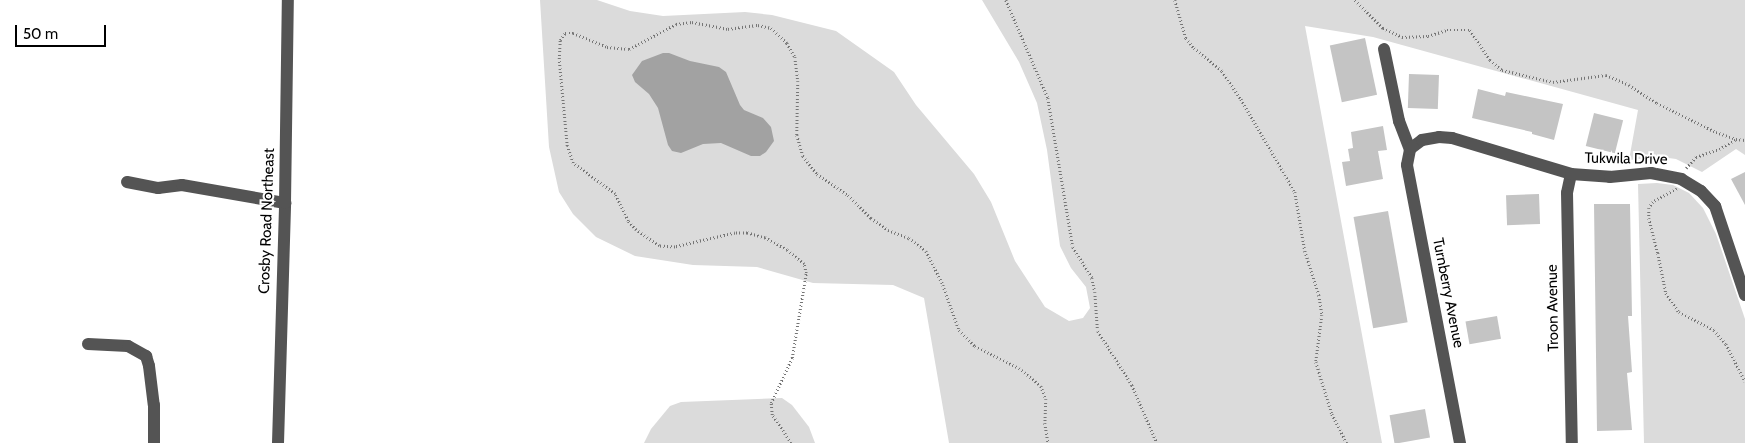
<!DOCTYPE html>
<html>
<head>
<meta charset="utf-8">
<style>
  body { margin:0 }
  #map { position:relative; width:1745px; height:443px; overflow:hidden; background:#fff; font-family:Cabin,sans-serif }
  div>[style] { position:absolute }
  .green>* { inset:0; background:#dbdbdb }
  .water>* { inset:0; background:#a2a2a2 }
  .building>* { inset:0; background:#c4c4c4; transform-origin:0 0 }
  .path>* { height:2.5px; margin-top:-1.25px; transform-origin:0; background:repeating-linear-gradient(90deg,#767676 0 1px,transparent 0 3.5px) }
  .minor>* { height:12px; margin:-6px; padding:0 6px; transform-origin:6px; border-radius:6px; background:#545454 }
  span { translate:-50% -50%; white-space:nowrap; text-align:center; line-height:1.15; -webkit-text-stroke:4px #fff; paint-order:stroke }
  .street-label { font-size:15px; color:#000 }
  .scale { position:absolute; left:15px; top:25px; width:91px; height:22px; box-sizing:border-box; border:2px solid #000; border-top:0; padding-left:6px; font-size:15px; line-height:18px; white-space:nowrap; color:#000; -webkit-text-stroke:4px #fff; paint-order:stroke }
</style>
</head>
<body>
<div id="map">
  <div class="green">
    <div style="clip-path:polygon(540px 0,597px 0,630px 11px,663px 16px,745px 12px,772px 15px,836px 31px,894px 72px,916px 105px,974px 174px,991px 202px,1015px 261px,1045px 307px,1069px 321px,1083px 318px,1090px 308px,1086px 287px,1071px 268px,1060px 246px,1047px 150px,1037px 103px,1019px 62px,982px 0,1745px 0,1745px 155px,1736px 149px,1702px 172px,1676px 159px,1661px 157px,1629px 160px,1638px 110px,1373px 37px,1305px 26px,1382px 443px,949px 443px,924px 298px,893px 285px,813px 283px,757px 267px,693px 265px,635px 256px,596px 237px,573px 214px,559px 192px,549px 147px)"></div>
    <div style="clip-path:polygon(1657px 183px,1673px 185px,1689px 193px,1703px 208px,1716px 234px,1745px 319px,1745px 443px,1644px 443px,1638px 184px)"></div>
    <div style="clip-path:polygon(782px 398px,792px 405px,809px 427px,815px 443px,644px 443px,651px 429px,670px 406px,681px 402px)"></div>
  </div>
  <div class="water">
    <div style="clip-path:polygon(663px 53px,669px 53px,690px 61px,719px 67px,726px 72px,740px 105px,744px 110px,763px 118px,771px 127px,774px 141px,766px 152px,760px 156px,751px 156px,721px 143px,703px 144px,681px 153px,672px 151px,668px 145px,658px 108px,649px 94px,635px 82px,632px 75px,642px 61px)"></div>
  </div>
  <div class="building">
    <div style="left:1365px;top:38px;width:58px;height:36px;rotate:78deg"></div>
    <div style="left:1409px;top:74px;width:30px;height:34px;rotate:2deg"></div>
    <div style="clip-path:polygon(1478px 89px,1505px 96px,1506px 92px,1563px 104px,1554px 140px,1532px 134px,1532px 132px,1472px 118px)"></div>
    <div style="left:1594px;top:113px;width:30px;height:34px;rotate:14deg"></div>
    <div style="clip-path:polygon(1383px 126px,1387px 150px,1378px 151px,1383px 179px,1346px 186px,1342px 162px,1350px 161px,1348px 149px,1353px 148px,1351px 132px)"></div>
    <div style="clip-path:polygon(1745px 172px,1745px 205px,1731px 179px)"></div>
    <div style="left:1539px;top:194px;width:30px;height:33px;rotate:88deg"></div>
    <div style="clip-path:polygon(1594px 204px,1630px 204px,1632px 316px,1628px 316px,1632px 372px,1627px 373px,1632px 430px,1597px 431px)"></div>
    <div style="left:1388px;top:211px;width:113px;height:35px;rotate:80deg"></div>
    <div style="left:1497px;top:316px;width:23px;height:32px;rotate:80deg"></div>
    <div style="left:1425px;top:409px;width:29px;height:36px;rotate:80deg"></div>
  </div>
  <div class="path">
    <div style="left:1006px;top:0;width:107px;rotate:66.8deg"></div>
    <div style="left:1048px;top:98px;width:151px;rotate:80.5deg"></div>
    <div style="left:1073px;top:247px;width:36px;rotate:58deg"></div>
    <div style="left:1092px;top:278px;width:14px;rotate:78deg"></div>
    <div style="left:1095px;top:292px;width:39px;rotate:86deg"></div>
    <div style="left:1098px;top:331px;width:64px;rotate:57.8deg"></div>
    <div style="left:1132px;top:385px;width:63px;rotate:66.7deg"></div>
    <div style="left:1175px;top:0;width:40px;rotate:74deg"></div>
    <div style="left:1186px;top:38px;width:13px;rotate:51deg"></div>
    <div style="left:1194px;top:48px;width:36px;rotate:39deg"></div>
    <div style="left:1222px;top:71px;width:34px;rotate:56deg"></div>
    <div style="left:1241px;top:99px;width:108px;rotate:59.9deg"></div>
    <div style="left:1295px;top:192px;width:60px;rotate:80.4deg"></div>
    <div style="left:1305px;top:251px;width:46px;rotate:72.3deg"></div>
    <div style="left:1319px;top:295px;width:20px;rotate:81deg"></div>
    <div style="left:1322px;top:315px;width:47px;rotate:97.3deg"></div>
    <div style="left:1316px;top:362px;width:54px;rotate:72.9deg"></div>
    <div style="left:1332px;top:414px;width:33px;rotate:63deg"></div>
    <div style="left:1355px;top:0;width:40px;rotate:45deg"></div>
    <div style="left:1383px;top:28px;width:21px;rotate:25deg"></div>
    <div style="left:1402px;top:37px;width:26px;rotate:-2deg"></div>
    <div style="left:1428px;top:36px;width:20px;rotate:-18deg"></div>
    <div style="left:1447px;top:30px;width:23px"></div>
    <div style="left:1470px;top:30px;width:36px;rotate:56deg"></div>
    <div style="left:1490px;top:60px;width:16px;rotate:40deg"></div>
    <div style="left:1502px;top:70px;width:52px;rotate:13.2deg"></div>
    <div style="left:1553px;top:82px;width:53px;rotate:-7.5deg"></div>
    <div style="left:1606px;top:75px;width:25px;rotate:23deg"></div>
    <div style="left:1629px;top:85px;width:33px;rotate:33deg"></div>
    <div style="left:1657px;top:103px;width:66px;rotate:26.2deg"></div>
    <div style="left:1716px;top:132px;width:21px;rotate:19deg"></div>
    <div style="left:1686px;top:168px;width:15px;rotate:-48deg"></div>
    <div style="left:1696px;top:157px;width:24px;rotate:-19deg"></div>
    <div style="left:1719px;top:149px;width:20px;rotate:-30deg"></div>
    <div style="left:1736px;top:139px;width:9px;rotate:6deg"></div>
    <div style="left:1677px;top:189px;width:27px;rotate:152deg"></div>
    <div style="left:1653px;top:202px;width:7px;rotate:124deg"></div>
    <div style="left:1649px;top:208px;width:10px;rotate:90deg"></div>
    <div style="left:1649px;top:218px;width:36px;rotate:76deg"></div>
    <div style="left:1658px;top:253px;width:41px;rotate:78.7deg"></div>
    <div style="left:1666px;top:293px;width:23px;rotate:56deg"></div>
    <div style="left:1679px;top:312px;width:39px;rotate:27deg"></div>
    <div style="left:1714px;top:330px;width:18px;rotate:49deg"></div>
    <div style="left:1726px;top:344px;width:42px;rotate:62.8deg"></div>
    <div style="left:791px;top:443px;width:34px;rotate:-124deg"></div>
    <div style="left:772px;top:415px;width:12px;rotate:-95deg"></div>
    <div style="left:771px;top:403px;width:50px;rotate:-65deg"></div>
    <div style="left:792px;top:358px;width:86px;rotate:-80.6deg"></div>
    <div style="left:806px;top:273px;width:9px;rotate:-103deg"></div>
    <div style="left:804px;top:264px;width:22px;rotate:-141deg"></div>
    <div style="left:787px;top:250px;width:25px;rotate:-151deg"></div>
    <div style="left:765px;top:238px;width:19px;rotate:-164deg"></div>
    <div style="left:747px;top:233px;width:12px;rotate:180deg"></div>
    <div style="left:735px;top:233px;width:62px;rotate:166.9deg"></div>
    <div style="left:675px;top:247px;width:16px;rotate:-176deg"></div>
    <div style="left:659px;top:246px;width:28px;rotate:-145deg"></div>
    <div style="left:636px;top:230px;width:12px;rotate:-132deg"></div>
    <div style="left:628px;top:221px;width:30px;rotate:-116deg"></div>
    <div style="left:615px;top:194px;width:52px;rotate:-143.6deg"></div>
    <div style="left:573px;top:163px;width:18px;rotate:-109deg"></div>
    <div style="left:567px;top:146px;width:87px;rotate:-95.3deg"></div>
    <div style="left:559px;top:59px;width:19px;rotate:-87deg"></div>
    <div style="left:560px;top:40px;width:9px;rotate:-54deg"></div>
    <div style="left:565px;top:33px;width:8px"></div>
    <div style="left:573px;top:33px;width:37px;rotate:22deg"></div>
    <div style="left:607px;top:47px;width:22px;rotate:5deg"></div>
    <div style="left:629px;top:49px;width:53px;rotate:-28deg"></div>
    <div style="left:676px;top:24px;width:16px;rotate:-7deg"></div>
    <div style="left:692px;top:22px;width:37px;rotate:11deg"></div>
    <div style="left:728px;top:29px;width:30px;rotate:-8deg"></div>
    <div style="left:758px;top:25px;width:13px;rotate:13deg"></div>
    <div style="left:771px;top:28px;width:22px;rotate:43deg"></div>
    <div style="left:787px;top:43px;width:16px;rotate:60deg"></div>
    <div style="left:795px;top:57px;width:24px;rotate:83deg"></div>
    <div style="left:798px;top:81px;width:54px;rotate:91.1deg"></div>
    <div style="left:797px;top:135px;width:22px;rotate:74deg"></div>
    <div style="left:803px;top:156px;width:23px;rotate:52deg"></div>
    <div style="left:817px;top:174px;width:37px;rotate:34deg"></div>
    <div style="left:848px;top:195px;width:33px;rotate:45deg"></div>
    <div style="left:871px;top:218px;width:21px;rotate:35deg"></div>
    <div style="left:888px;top:230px;width:22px;rotate:21deg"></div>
    <div style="left:909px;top:238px;width:21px;rotate:37deg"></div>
    <div style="left:926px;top:251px;width:38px;rotate:63deg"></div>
    <div style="left:943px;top:285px;width:48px;rotate:70.4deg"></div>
    <div style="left:959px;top:330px;width:23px;rotate:45deg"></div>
    <div style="left:975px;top:346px;width:49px;rotate:26.6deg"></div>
    <div style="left:1019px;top:368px;width:28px;rotate:39deg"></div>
    <div style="left:1041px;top:386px;width:14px;rotate:69deg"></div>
    <div style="left:1046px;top:399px;width:24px;rotate:92deg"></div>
    <div style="left:1045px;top:423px;width:20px;rotate:81deg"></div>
  </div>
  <div class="minor">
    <div style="left:1384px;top:49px;width:74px;rotate:78.2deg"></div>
    <div style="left:1399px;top:121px;width:30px;rotate:69deg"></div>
    <div style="left:1571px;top:174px;width:19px;rotate:102deg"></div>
    <div style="left:1567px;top:193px;width:250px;rotate:88.9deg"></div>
    <div style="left:127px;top:182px;width:32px;rotate:11deg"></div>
    <div style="left:158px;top:188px;width:24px;rotate:-7deg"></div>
    <div style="left:182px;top:185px;width:105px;rotate:9.9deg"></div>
    <div style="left:88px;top:344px;width:40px;rotate:2.9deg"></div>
    <div style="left:128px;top:346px;width:21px;rotate:29deg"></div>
    <div style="left:146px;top:356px;width:10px;rotate:73deg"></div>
    <div style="left:149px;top:366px;width:39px;rotate:83deg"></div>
    <div style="left:154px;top:405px;width:38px;rotate:90deg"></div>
    <div style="left:278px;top:443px;width:240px;rotate:-88.3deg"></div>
    <div style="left:285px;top:203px;width:203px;rotate:-89.2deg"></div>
    <div style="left:1460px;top:443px;width:283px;rotate:-100.8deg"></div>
    <div style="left:1407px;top:165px;width:16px;rotate:-79deg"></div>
    <div style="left:1410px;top:149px;width:15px;rotate:-37deg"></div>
    <div style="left:1422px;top:140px;width:17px;rotate:-10deg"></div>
    <div style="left:1439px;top:137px;width:13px;rotate:4deg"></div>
    <div style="left:1452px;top:138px;width:124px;rotate:16.8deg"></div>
    <div style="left:1571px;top:174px;width:39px;rotate:4deg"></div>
    <div style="left:1610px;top:177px;width:41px;rotate:-5.6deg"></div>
    <div style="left:1651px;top:173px;width:31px;rotate:11deg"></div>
    <div style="left:1681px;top:179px;width:23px;rotate:31deg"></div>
    <div style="left:1701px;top:191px;width:21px;rotate:47deg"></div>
    <div style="left:1715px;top:206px;width:94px;rotate:71.4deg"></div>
  </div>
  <div class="street-label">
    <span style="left:1626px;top:159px;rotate:1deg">Tukwila Drive</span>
    <span style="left:267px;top:221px;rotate:-88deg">Crosby Road Northeast</span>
    <span style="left:1448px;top:293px;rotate:79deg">Turnberry Avenue</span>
    <span style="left:1553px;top:308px;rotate:-91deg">Troon Avenue</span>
  </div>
  <div class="scale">50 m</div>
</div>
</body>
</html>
